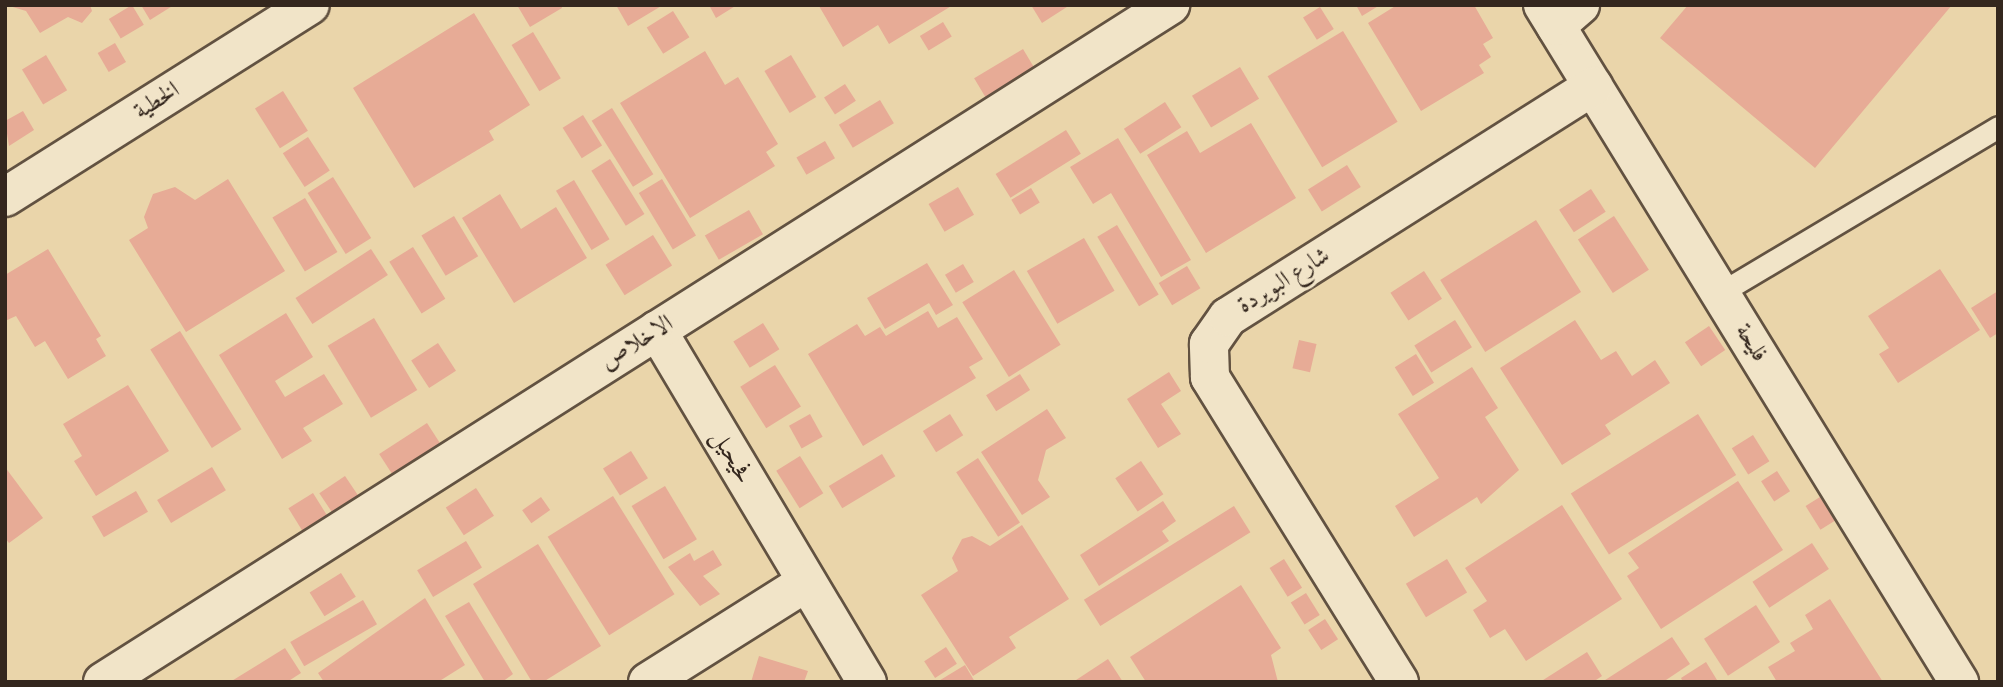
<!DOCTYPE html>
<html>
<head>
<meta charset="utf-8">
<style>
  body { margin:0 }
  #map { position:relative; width:2003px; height:687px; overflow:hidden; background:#ead5aa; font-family:"Libre Bodoni",Amiri,serif }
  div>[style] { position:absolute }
  .building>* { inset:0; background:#e7ab96; transform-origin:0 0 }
  .roads { filter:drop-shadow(2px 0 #625241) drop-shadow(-2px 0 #625241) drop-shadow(0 2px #625241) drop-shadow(0 -2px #625241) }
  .lane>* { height:21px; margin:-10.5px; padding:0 10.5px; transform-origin:10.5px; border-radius:10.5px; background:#f1e4c8 }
  .street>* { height:38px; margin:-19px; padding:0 19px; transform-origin:19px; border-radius:19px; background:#f1e4c8 }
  span { translate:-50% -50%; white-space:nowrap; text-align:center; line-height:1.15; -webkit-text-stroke:6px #f1e4c8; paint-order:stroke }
  .street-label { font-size:24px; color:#34271e }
  .frame { position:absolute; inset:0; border:7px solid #34271e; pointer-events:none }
</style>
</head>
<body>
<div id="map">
  <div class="building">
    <div style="clip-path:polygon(6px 5px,90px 5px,92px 11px,82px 23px,68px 17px,40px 33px,26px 11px)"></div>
    <div style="left:132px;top:5px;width:23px;height:27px;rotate:59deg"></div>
    <div style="clip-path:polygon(141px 5px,174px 5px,150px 20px)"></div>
    <div style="clip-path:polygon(517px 5px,561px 5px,562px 8px,530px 27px)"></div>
    <div style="clip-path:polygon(616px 5px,663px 5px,628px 26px)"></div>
    <div style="clip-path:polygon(709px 5px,737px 5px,716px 18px)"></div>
    <div style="clip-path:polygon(953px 5px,889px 44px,878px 25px,843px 47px,819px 6px)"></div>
    <div style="clip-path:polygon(1031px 5px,1070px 5px,1042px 23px)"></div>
    <div style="clip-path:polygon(1356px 5px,1380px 5px,1362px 16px)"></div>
    <div style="clip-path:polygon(1397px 5px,1474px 5px,1493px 38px,1483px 44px,1491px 57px,1479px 65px,1484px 73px,1421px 111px,1368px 23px)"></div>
    <div style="clip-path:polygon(1688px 5px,1952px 5px,1815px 168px,1660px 38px)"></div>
    <div style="left:1320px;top:7px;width:26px;height:20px;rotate:58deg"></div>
    <div style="left:673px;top:11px;width:31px;height:31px;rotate:58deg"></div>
    <div style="clip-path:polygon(474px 13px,530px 105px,489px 131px,494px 140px,414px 188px,353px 88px)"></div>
    <div style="left:943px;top:22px;width:17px;height:27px;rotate:59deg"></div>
    <div style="left:1343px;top:31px;width:106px;height:88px;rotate:59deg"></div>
    <div style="left:533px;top:32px;width:54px;height:25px;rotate:59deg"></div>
    <div style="left:115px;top:43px;width:22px;height:20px;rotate:60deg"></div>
    <div style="left:1023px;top:49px;width:23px;height:57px;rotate:59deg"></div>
    <div style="clip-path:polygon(705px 51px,725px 85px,738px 77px,778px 144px,766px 152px,775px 166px,690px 218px,620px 103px)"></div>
    <div style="left:46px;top:55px;width:41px;height:28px;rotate:59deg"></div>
    <div style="left:791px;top:55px;width:49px;height:31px;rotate:59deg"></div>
    <div style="left:1240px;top:67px;width:37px;height:56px;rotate:59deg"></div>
    <div style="left:845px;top:84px;width:20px;height:25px;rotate:57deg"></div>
    <div style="left:283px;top:91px;width:47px;height:33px;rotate:58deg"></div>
    <div style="left:880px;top:100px;width:27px;height:48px;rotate:59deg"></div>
    <div style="left:1165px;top:102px;width:30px;height:49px;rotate:57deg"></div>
    <div style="left:612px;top:108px;width:78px;height:24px;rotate:58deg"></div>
    <div style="clip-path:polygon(23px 111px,34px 130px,9px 146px,5px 121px)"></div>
    <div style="left:583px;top:115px;width:36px;height:24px;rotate:58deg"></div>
    <div style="clip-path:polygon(1251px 123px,1296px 198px,1206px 253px,1147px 155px,1187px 131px,1200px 153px)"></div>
    <div style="left:1066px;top:130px;width:28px;height:83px;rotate:58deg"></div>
    <div style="left:308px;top:137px;width:40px;height:30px;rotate:57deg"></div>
    <div style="clip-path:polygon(1118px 138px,1191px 260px,1161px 277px,1111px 193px,1093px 204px,1070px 167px)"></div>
    <div style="left:825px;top:141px;width:20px;height:33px;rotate:60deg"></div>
    <div style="left:610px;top:159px;width:65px;height:22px;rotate:58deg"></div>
    <div style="left:1347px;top:165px;width:26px;height:46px;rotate:58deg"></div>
    <div style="left:333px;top:177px;width:72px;height:30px;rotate:58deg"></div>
    <div style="clip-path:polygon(228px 179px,285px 271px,186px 332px,129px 240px,148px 228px,144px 217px,153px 194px,175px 187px,195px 200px)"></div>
    <div style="left:662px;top:179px;width:66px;height:27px;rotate:59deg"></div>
    <div style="left:574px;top:180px;width:69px;height:21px;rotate:59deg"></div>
    <div style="left:958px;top:187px;width:32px;height:34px;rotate:60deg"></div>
    <div style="left:1031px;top:188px;width:17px;height:23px;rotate:59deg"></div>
    <div style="left:1591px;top:189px;width:27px;height:38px;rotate:57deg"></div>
    <div style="clip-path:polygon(500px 194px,521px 229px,556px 207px,587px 258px,514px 303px,462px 218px)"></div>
    <div style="left:305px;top:198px;width:63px;height:38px;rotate:59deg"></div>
    <div style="left:749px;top:210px;width:28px;height:51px;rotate:60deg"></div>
    <div style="left:454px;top:216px;width:47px;height:38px;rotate:59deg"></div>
    <div style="left:1614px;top:216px;width:64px;height:43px;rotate:57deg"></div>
    <div style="left:1536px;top:220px;width:85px;height:113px;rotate:58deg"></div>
    <div style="left:1117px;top:225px;width:81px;height:23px;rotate:59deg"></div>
    <div style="left:653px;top:235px;width:36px;height:56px;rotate:58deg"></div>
    <div style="left:1084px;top:238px;width:61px;height:66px;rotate:60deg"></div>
    <div style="left:413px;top:247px;width:61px;height:28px;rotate:58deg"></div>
    <div style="clip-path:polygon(48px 249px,101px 336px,96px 339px,106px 356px,68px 379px,45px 341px,35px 347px,16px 316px,5px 321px,5px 275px)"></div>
    <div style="left:371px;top:249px;width:31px;height:90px;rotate:57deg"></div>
    <div style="clip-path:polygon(927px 263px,953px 305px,936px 315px,929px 303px,885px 329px,867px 298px)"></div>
    <div style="left:963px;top:264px;width:21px;height:21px;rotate:59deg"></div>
    <div style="left:1187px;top:266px;width:26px;height:33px;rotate:59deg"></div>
    <div style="clip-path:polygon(1940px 269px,1980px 330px,1898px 383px,1879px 354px,1889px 348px,1868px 316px)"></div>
    <div style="left:1014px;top:270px;width:88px;height:61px;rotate:58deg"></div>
    <div style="left:1424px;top:271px;width:33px;height:40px;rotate:57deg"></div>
    <div style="clip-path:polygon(1998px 291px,1998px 333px,1990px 338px,1971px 308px)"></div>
    <div style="clip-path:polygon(928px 311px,938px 328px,957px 317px,983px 359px,969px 367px,976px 378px,863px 446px,808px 354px,857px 324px,865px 336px,880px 327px,886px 336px)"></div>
    <div style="clip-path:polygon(286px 313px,313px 357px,275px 381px,285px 397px,324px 374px,343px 404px,303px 428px,312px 441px,282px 459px,219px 355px)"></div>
    <div style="left:374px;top:318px;width:84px;height:54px;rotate:59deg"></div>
    <div style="left:1455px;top:320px;width:32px;height:48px;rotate:58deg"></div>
    <div style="clip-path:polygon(1575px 320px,1601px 360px,1616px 351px,1632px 376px,1655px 360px,1670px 383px,1605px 425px,1611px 434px,1562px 465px,1500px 368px)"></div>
    <div style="left:763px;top:323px;width:31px;height:35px;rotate:58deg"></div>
    <div style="left:1709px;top:326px;width:29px;height:29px;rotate:56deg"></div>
    <div style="left:180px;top:331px;width:116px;height:35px;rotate:58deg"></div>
    <div style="left:1299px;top:340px;width:18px;height:29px;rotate:13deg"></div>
    <div style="left:438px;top:343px;width:33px;height:32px;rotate:57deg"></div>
    <div style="left:1416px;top:354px;width:34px;height:25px;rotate:58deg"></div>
    <div style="left:775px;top:365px;width:49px;height:41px;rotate:58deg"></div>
    <div style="clip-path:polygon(1472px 367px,1498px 408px,1485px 417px,1519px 470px,1481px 504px,1477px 497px,1414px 537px,1395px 506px,1439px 478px,1398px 414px)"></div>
    <div style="clip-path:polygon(1169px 372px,1181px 391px,1161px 404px,1181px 434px,1158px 448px,1127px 399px)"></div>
    <div style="left:1020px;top:374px;width:19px;height:40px;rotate:58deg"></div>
    <div style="clip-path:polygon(128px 385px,169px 451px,96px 496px,74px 461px,82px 456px,63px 424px)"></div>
    <div style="clip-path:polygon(1047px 409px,1066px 438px,1046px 450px,1038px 480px,1050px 497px,1022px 515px,981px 452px)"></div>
    <div style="left:810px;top:414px;width:26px;height:24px;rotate:61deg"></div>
    <div style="left:950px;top:414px;width:25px;height:32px;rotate:58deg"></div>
    <div style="left:1698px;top:414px;width:72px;height:150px;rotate:58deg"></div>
    <div style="left:427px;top:423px;width:24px;height:57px;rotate:57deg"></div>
    <div style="left:1753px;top:435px;width:31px;height:25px;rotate:58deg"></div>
    <div style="left:631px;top:451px;width:32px;height:33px;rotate:58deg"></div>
    <div style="left:882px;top:454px;width:26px;height:62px;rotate:59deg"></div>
    <div style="left:800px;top:456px;width:44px;height:28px;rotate:58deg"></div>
    <div style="left:978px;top:458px;width:77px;height:26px;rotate:57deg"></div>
    <div style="left:1141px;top:461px;width:40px;height:31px;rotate:56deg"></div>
    <div style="clip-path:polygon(5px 467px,43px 518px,9px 543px,5px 538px)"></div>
    <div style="left:212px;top:467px;width:27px;height:64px;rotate:59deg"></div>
    <div style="left:1777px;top:471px;width:24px;height:19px;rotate:57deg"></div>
    <div style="left:345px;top:476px;width:25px;height:31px;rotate:56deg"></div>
    <div style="clip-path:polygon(1738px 481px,1783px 550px,1661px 629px,1627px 576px,1639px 568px,1628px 553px)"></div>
    <div style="left:665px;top:486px;width:62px;height:39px;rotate:59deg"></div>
    <div style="left:476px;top:488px;width:33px;height:36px;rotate:57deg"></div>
    <div style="left:136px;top:491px;width:24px;height:51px;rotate:60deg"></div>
    <div style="left:313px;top:493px;width:26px;height:29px;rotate:58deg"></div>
    <div style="left:613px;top:496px;width:116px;height:77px;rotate:58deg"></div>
    <div style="left:541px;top:497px;width:16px;height:23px;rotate:55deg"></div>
    <div style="left:1820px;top:497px;width:28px;height:17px;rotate:58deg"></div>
    <div style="clip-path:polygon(1163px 501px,1176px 521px,1162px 531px,1169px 541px,1099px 586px,1080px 555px)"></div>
    <div style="clip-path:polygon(1562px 505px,1622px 599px,1526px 661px,1505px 629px,1490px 638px,1473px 610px,1487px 601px,1465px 568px)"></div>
    <div style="left:1234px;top:506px;width:31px;height:177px;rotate:58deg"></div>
    <div style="clip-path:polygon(1022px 525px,1069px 599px,1009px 637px,1016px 648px,973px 676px,921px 595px,958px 571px,952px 558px,962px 539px,972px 536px,990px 546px)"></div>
    <div style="left:466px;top:541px;width:31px;height:57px;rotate:59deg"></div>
    <div style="left:1812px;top:543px;width:31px;height:71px;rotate:57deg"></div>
    <div style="clip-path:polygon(538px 544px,601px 646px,543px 682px,532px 682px,473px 584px)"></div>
    <div style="clip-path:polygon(713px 550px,722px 565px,703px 576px,720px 594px,700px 606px,668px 567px,690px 553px,694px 561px)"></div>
    <div style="left:1284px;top:559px;width:34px;height:17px;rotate:58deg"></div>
    <div style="left:1447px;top:559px;width:39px;height:48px;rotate:59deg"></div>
    <div style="left:341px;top:573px;width:28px;height:37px;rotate:58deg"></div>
    <div style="clip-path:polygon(1241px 585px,1281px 648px,1271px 655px,1278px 682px,1146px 682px,1130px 657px)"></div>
    <div style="left:1306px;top:593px;width:26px;height:18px;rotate:58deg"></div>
    <div style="clip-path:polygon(425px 598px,465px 665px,438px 682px,324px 682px,318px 673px)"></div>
    <div style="clip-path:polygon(1830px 599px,1883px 682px,1777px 682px,1768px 667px,1795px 651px,1790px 643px,1813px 629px,1805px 615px)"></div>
    <div style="left:363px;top:600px;width:28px;height:84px;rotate:60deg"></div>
    <div style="clip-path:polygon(469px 602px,513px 674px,502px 682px,485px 682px,445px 616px)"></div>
    <div style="left:1756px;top:605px;width:44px;height:62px;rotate:57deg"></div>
    <div style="left:1325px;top:619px;width:24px;height:20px;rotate:57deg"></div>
    <div style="clip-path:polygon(1672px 637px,1690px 664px,1663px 682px,1602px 682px)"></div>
    <div style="left:946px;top:647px;width:20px;height:26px;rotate:57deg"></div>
    <div style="clip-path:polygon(285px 648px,301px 673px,287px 682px,230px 682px)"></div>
    <div style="clip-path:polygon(1587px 652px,1602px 676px,1593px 682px,1540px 682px)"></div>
    <div style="clip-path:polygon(759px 656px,808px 671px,804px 682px,751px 682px)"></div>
    <div style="clip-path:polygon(1108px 659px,1123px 682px,1073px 682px)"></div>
    <div style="clip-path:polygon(1706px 662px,1717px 680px,1683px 682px,1681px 678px)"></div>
    <div style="clip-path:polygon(965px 665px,975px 682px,937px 682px)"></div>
  </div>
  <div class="roads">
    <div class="lane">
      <div style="left:1720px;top:293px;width:324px;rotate:-30.8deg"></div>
    </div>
    <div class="street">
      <div style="left:1543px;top:5px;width:795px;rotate:58.43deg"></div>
      <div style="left:1556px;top:26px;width:32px;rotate:-41deg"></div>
      <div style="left:5px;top:197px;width:360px;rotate:-32.2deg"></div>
      <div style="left:657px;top:330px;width:410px;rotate:59.2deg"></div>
      <div style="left:103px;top:682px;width:1264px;rotate:-32.39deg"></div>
      <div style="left:648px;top:682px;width:186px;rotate:-32.2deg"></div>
      <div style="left:1399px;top:682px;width:359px;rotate:-121.8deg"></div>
      <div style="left:1210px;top:377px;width:33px;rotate:-92deg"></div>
      <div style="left:1209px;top:344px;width:33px;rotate:-55deg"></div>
      <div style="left:1228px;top:317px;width:432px;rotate:-32.3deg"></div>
    </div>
  </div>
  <div class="street-label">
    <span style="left:157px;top:101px;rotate:-32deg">الخطية</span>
    <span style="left:1284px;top:281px;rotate:-32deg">شارع البويردة</span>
    <span style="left:637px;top:343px;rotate:-32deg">الاخلاص</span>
    <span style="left:1751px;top:343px;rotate:58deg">فليحة</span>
    <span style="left:731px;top:457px;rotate:60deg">فحيحيل</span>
  </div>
  <div class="frame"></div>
</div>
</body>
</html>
